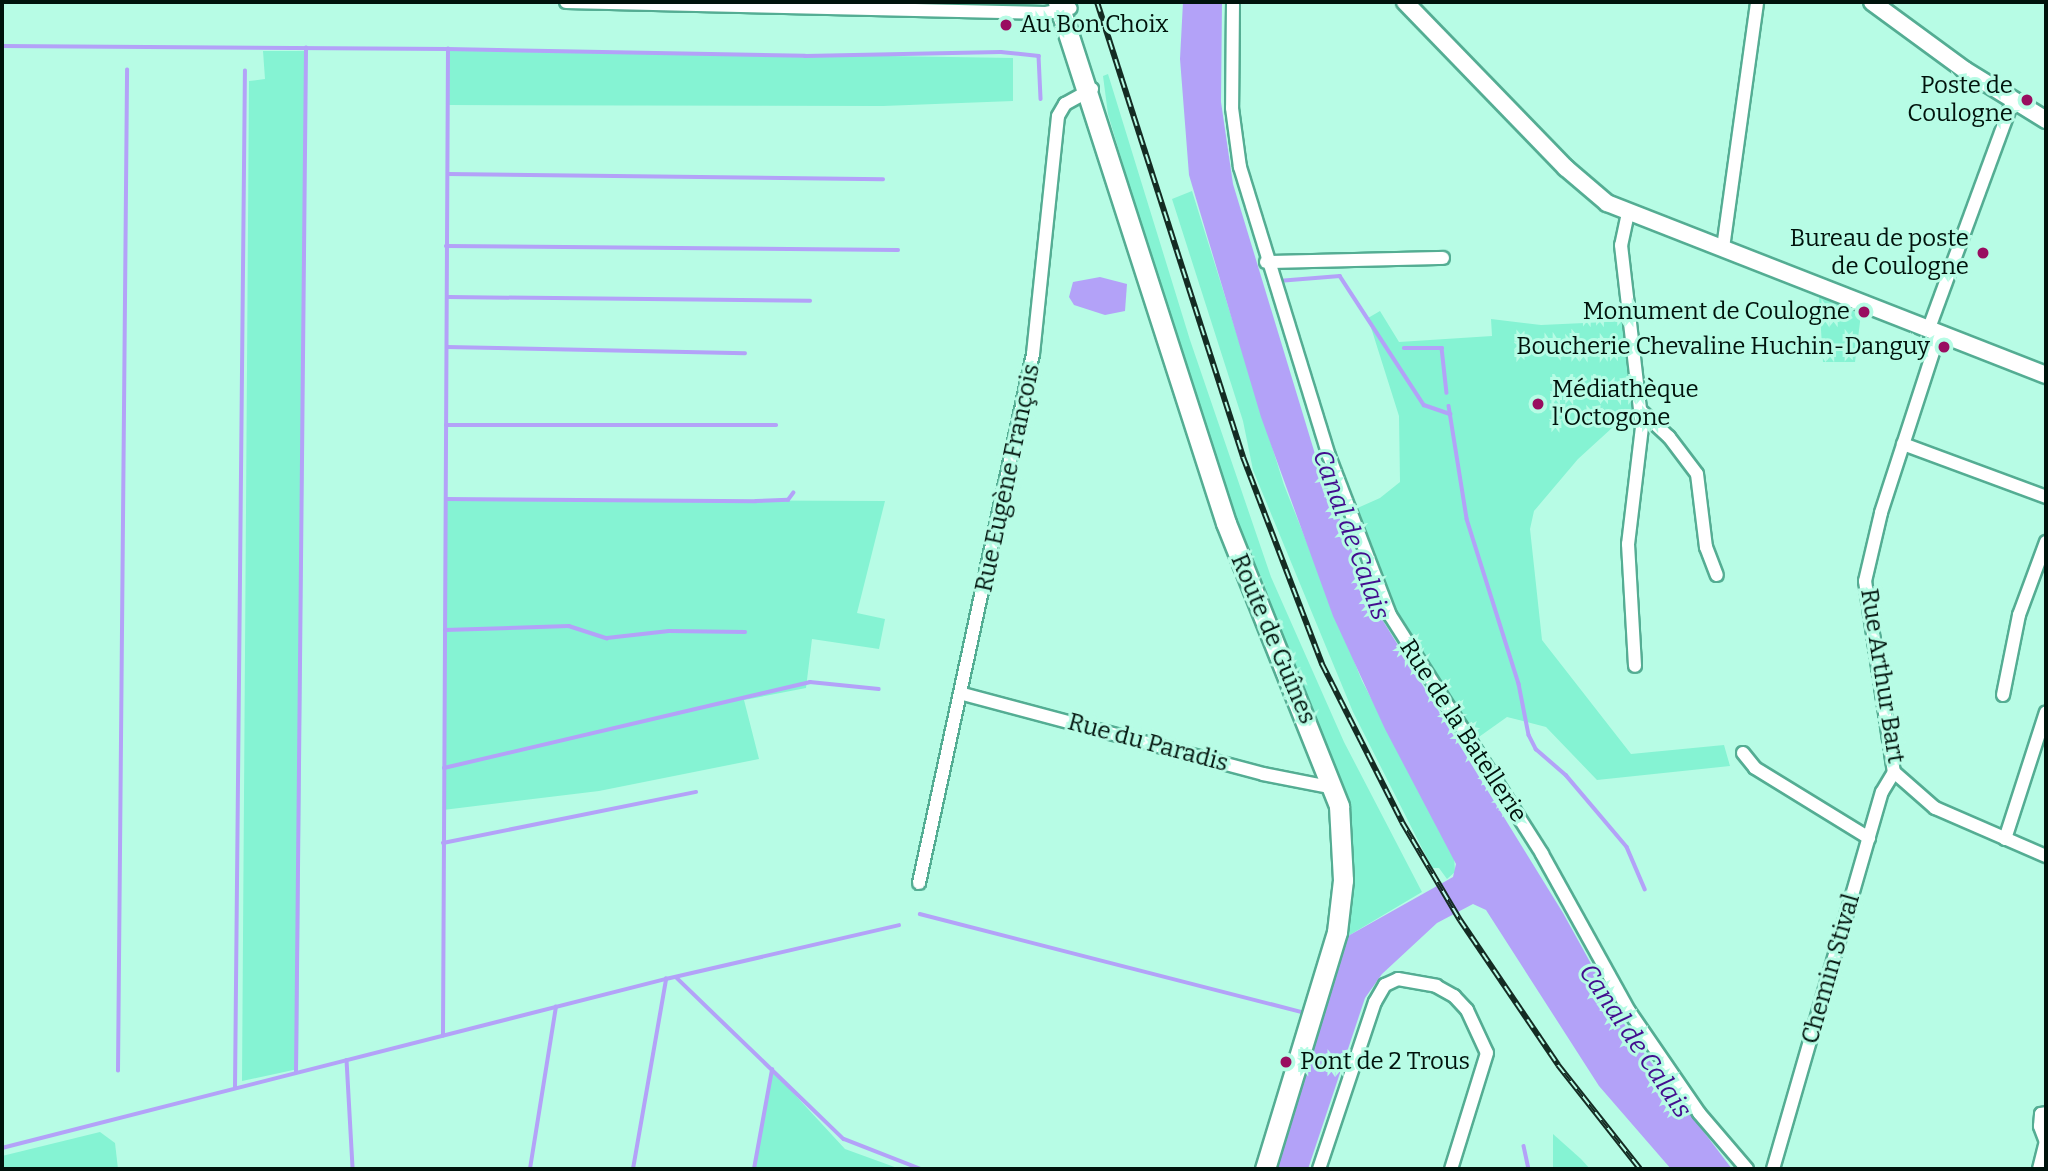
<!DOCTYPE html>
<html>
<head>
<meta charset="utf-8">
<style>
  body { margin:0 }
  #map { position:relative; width:2048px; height:1171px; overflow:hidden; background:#b7fce5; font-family:Bitter,serif }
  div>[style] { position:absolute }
  .green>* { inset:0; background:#85f3d3 }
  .water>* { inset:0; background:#b3a2f8 }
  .stream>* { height:3.5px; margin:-1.75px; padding:0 1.75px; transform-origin:1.75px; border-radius:1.75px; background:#b3a2f8 }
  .roads { filter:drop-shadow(2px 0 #54ad93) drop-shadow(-2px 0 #54ad93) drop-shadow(0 2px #54ad93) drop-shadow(0 -2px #54ad93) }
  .minor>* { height:12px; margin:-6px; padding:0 6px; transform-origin:6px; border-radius:6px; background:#fff }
  .tertiary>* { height:16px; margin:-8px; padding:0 8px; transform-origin:8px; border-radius:8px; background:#fff }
  .secondary>* { height:19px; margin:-9.5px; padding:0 9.5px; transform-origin:9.5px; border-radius:9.5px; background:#fff }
  .rail>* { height:6px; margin-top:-3px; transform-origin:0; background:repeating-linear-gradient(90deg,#b7fce5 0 10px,#142c23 0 20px); box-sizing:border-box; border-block:2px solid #142c23 }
  .dots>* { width:19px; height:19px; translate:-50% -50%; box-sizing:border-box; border:4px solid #b7fce5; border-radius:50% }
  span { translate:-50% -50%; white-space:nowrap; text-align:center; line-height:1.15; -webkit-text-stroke:6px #b7fce5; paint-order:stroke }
  .poi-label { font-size:24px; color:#00130c }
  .left { translate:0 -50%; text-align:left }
  .right { translate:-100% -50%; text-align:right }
  .street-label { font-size:24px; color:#00130c }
  .water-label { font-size:26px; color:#430e8e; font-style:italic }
  .frame { position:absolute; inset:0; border:4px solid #00130c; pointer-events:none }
</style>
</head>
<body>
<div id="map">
  <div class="green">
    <div style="clip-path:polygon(448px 49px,1013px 58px,1013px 101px,883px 106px,448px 105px)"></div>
    <div style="clip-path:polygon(263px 51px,307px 51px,298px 1069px,242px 1081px,249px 81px,265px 79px)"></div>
    <div style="clip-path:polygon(1108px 74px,1190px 340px,1271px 577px,1344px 742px,1422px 892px,1348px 936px,1326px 1013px,1322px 1008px,1351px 898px,1349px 827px,1343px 790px,1252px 575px,1194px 402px,1108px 114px,1103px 76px)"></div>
    <div style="clip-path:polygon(1192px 191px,1284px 485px,1362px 681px,1454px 855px,1455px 872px,1447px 879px,1439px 868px,1432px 868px,1353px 712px,1253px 470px,1243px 421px,1172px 199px)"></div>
    <div style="clip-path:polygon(1819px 297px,1861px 314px,1855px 362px,1823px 362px)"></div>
    <div style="clip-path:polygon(1380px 311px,1399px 342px,1492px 336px,1491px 319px,1541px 325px,1628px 321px,1642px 427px,1624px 417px,1578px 459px,1534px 511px,1530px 529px,1542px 640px,1631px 754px,1724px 745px,1730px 766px,1597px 780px,1546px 727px,1507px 717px,1476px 739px,1389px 603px,1353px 510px,1380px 498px,1400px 482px,1399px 416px,1368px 318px)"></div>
    <div style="clip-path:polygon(446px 499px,885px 501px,857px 613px,885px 619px,879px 649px,812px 639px,806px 688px,744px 700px,759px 759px,599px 791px,443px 810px)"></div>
    <div style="clip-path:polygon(772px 1070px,845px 1149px,900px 1169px,754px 1169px)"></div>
    <div style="clip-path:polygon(100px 1132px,115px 1143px,118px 1169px,2px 1169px,2px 1156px)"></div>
    <div style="clip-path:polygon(1553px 1134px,1581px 1159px,1590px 1169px,1553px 1169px)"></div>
  </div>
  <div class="water">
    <div style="clip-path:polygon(1183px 2px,1222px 2px,1221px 102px,1233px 184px,1315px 454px,1372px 603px,1563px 913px,1631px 1036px,1732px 1169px,1671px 1169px,1599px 1086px,1486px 910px,1473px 904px,1437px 923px,1382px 974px,1365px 998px,1308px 1169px,1273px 1169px,1348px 936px,1453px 877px,1456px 864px,1385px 729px,1333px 616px,1261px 417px,1189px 175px,1180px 59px)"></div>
    <div style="clip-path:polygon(1100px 277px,1127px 284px,1125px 311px,1105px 315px,1074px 305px,1069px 297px,1073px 282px)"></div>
  </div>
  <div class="stream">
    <div style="left:2px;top:46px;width:446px;rotate:0.4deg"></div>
    <div style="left:448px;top:174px;width:435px;rotate:0.7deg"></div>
    <div style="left:446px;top:246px;width:452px;rotate:0.5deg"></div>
    <div style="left:1278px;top:281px;width:62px;rotate:-4.6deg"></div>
    <div style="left:1340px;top:276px;width:154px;rotate:56.9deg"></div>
    <div style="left:1424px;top:405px;width:28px;rotate:19deg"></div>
    <div style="left:449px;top:297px;width:361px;rotate:0.6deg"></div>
    <div style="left:447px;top:347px;width:298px;rotate:1.2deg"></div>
    <div style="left:1404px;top:348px;width:38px"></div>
    <div style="left:1442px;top:348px;width:45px;rotate:83.7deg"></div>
    <div style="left:1449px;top:406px;width:114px;rotate:80.9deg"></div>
    <div style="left:1467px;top:519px;width:173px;rotate:72.5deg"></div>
    <div style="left:1519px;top:684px;width:52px;rotate:78.9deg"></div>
    <div style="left:1529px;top:735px;width:16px;rotate:63deg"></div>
    <div style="left:1536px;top:749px;width:40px;rotate:41deg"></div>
    <div style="left:1566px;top:775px;width:94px;rotate:49.7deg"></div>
    <div style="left:1627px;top:847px;width:46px;rotate:66.8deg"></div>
    <div style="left:446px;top:425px;width:330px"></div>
    <div style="left:446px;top:499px;width:310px;rotate:0.4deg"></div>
    <div style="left:756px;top:501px;width:32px;rotate:-2deg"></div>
    <div style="left:788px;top:500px;width:9px;rotate:-54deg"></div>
    <div style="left:445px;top:630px;width:124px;rotate:-1.8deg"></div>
    <div style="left:569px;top:626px;width:40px;rotate:18deg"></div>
    <div style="left:607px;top:638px;width:62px;rotate:-6.4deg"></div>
    <div style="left:669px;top:631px;width:76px;rotate:0.8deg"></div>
    <div style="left:444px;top:768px;width:376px;rotate:-13.2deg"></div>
    <div style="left:810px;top:682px;width:69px;rotate:5.8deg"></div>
    <div style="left:443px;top:843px;width:258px;rotate:-11.4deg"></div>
    <div style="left:920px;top:914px;width:394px;rotate:14.4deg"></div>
    <div style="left:676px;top:977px;width:233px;rotate:44deg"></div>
    <div style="left:844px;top:1139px;width:83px;rotate:21.3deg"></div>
    <div style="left:443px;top:1036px;width:987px;rotate:-89.71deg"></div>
    <div style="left:448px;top:49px;width:357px;rotate:1.1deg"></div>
    <div style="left:805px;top:56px;width:196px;rotate:-1.2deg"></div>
    <div style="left:1001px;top:52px;width:38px;rotate:6deg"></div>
    <div style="left:1039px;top:56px;width:43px;rotate:87.3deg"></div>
    <div style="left:347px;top:1060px;width:109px;rotate:86.8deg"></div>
    <div style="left:118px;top:1071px;width:1001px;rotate:-89.48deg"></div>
    <div style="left:296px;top:1073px;width:1025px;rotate:-89.44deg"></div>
    <div style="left:235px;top:1088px;width:1017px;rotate:-89.44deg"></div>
    <div style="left:1524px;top:1146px;width:24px;rotate:78deg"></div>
    <div style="left:2px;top:1148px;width:685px;rotate:-14.28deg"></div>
    <div style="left:666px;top:979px;width:239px;rotate:-13deg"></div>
    <div style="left:530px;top:1169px;width:164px;rotate:-80.9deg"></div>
    <div style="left:633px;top:1169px;width:193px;rotate:-80.1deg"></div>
    <div style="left:754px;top:1169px;width:101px;rotate:-79.7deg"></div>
  </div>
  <div class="roads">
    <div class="minor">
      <div style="left:566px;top:2px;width:480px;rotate:1.3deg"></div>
      <div style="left:1046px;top:13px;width:25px;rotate:-11deg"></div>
      <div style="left:1233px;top:2px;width:106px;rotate:90.5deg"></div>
      <div style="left:1232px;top:108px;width:60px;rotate:82.3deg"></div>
      <div style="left:1240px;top:167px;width:302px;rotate:72.9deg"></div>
      <div style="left:1329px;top:456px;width:170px;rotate:69deg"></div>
      <div style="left:1390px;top:615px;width:283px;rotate:57.5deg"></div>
      <div style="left:1542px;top:854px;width:179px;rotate:61deg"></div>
      <div style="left:1629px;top:1011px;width:124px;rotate:55.5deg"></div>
      <div style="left:1699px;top:1113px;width:74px;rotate:49.4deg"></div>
      <div style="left:1628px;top:213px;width:33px;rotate:102deg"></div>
      <div style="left:1621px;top:245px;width:183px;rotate:83.4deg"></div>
      <div style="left:1642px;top:427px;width:118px;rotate:96.8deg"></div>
      <div style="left:1628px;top:544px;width:122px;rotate:86.7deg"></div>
      <div style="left:1723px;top:248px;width:248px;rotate:-82.1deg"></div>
      <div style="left:1266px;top:262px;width:177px;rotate:-1.3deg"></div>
      <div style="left:1929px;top:328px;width:243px;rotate:-69.8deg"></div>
      <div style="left:1939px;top:334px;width:188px;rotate:108deg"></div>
      <div style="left:1881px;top:513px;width:70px;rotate:103.2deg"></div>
      <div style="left:1865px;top:581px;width:193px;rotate:81.4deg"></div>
      <div style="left:1894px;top:772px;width:55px;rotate:41.3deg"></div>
      <div style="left:1935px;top:808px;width:121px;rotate:23.4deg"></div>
      <div style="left:1640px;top:410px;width:40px;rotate:43deg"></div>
      <div style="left:1669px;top:437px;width:46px;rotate:52.9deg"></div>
      <div style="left:1697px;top:474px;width:74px;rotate:83deg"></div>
      <div style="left:1706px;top:547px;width:30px;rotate:69deg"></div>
      <div style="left:1903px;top:444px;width:153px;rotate:20.3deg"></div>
      <div style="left:963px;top:694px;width:310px;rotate:14.9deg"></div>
      <div style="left:1263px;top:774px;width:72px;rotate:11.2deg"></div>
      <div style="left:2003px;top:695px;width:82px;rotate:-78.7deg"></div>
      <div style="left:2019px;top:615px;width:78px;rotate:-69.7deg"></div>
      <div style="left:1743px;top:753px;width:19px;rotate:51deg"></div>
      <div style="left:1755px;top:768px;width:134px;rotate:31.6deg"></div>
      <div style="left:2005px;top:839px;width:133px;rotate:-72.1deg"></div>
      <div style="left:919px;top:883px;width:541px;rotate:-77.84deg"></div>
      <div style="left:1033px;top:354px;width:239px;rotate:-84deg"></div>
      <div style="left:1058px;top:116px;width:14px;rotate:-60deg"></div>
      <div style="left:1065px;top:104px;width:31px;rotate:-29deg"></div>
      <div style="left:2046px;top:1142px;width:17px;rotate:-111deg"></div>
      <div style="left:2040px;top:1126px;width:12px;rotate:-85deg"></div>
      <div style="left:2041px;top:1114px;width:5px;rotate:-11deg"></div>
      <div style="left:1319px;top:1169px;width:176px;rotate:-71.5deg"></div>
      <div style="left:1375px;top:1002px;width:20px;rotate:-60deg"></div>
      <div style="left:1385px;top:985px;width:14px;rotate:-25deg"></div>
      <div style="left:1398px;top:979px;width:39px;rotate:10deg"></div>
      <div style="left:1436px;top:986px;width:21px;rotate:29deg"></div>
      <div style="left:1454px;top:996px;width:19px;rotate:47deg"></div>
      <div style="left:1467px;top:1010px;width:47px;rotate:65.1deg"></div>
      <div style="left:1487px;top:1053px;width:121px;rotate:107.2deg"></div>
      <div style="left:1773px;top:1169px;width:392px;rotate:-73.9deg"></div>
      <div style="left:1882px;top:792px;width:23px;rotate:-59deg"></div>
      <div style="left:2039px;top:1169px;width:29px;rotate:-76deg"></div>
    </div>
    <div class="tertiary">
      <div style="left:1405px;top:2px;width:231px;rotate:45.9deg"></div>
      <div style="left:1566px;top:168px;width:54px;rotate:40.5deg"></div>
      <div style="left:1607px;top:203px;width:471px;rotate:21.4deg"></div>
      <div style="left:1872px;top:2px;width:115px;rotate:36.2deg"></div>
      <div style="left:1965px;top:70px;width:95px;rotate:31.7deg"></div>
    </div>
    <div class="secondary">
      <div style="left:1058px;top:2px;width:547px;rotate:72.13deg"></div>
      <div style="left:1226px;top:523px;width:305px;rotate:68.2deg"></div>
      <div style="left:1339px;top:806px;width:74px;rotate:86.9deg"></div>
      <div style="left:1343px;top:880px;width:52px;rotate:96.6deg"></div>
      <div style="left:1337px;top:932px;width:248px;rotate:106.9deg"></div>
    </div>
  </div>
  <div class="rail">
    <div style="left:1097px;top:2px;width:478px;rotate:72.2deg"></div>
    <div style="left:1243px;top:457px;width:222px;rotate:69.1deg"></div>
    <div style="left:1322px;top:664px;width:177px;rotate:63.1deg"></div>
    <div style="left:1402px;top:822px;width:114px;rotate:59.4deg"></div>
    <div style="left:1460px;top:920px;width:175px;rotate:55.9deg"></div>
    <div style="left:1558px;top:1065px;width:132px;rotate:51.7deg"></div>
  </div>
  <div class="dots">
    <div style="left:1006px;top:25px;background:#990d60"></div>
    <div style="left:2027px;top:100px;background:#990d60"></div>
    <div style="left:1983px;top:253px;background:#990d60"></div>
    <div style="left:1864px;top:312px;background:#990d60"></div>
    <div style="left:1944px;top:347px;background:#990d60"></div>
    <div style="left:1538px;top:404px;background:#990d60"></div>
    <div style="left:1286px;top:1062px;background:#990d60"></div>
  </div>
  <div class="poi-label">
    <span class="left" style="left:1020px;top:25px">Au Bon Choix</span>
    <span class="right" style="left:2013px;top:100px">Poste de<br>Coulogne</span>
    <span class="right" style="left:1969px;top:253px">Bureau de poste<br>de Coulogne</span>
    <span class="right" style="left:1850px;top:312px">Monument de Coulogne</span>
    <span class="right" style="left:1930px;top:347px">Boucherie Chevaline Huchin-Danguy</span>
    <span class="left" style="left:1552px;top:404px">Médiathèque<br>l'Octogone</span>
    <span class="left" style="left:1300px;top:1062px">Pont de 2 Trous</span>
  </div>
  <div class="street-label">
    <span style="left:1008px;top:478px;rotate:-78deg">Rue Eugène François</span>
    <span style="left:1273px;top:639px;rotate:67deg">Route de Guînes</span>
    <span style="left:1882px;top:676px;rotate:81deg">Rue Arthur Bart</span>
    <span style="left:1463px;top:731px;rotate:57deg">Rue de la Batellerie</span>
    <span style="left:1148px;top:743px;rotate:15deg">Rue du Paradis</span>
    <span style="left:1831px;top:969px;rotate:-74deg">Chemin Stival</span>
  </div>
  <div class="water-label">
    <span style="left:1351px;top:535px;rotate:70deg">Canal de Calais</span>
    <span style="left:1635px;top:1041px;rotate:56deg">Canal de Calais</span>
  </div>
  <div class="frame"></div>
</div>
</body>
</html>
